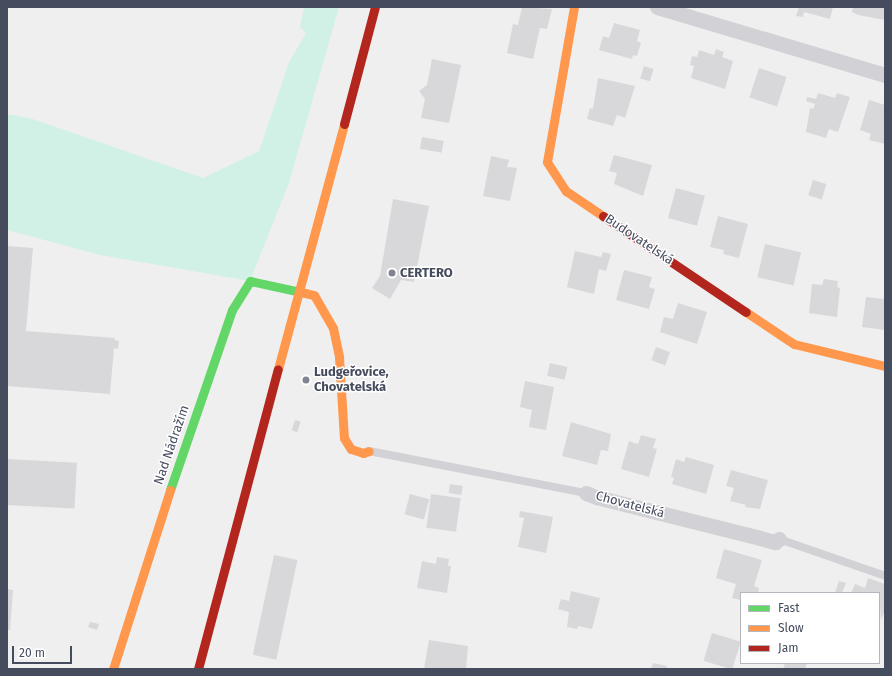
<!DOCTYPE html>
<html>
<head>
<meta charset="utf-8">
<style>
  body { margin:0 }
  #map { position:relative; width:892px; height:676px; overflow:hidden; background:#f0efef; font-family:"Fira Sans",sans-serif }
  div>[style] { position:absolute }
  .green>* { inset:0; background:#d2f1e6 }
  .building>* { inset:0; background:#d8d8db; transform-origin:0 0 }
  .lane>* { height:8px; margin:-4px; padding:0 4px; transform-origin:4px; border-radius:4px; background:#d1d1d6 }
  .street>* { height:15px; margin:-7.5px; padding:0 7.5px; transform-origin:7.5px; border-radius:7.5px; background:#d1d1d6 }
  .fast>* { height:9px; margin:-4.5px; padding:0 4.5px; transform-origin:4.5px; border-radius:4.5px; background:#63d668 }
  .slow>* { height:9px; margin:-4.5px; padding:0 4.5px; transform-origin:4.5px; border-radius:4.5px; background:#ff974d }
  .jam>* { height:9px; margin:-4.5px; padding:0 4.5px; transform-origin:4.5px; border-radius:4.5px; background:#b3261e }
  .dots>* { width:11px; height:11px; translate:-50% -50%; box-sizing:border-box; border:2px solid #fff; border-radius:50% }
  span { translate:-50% -50%; white-space:nowrap; text-align:center; line-height:1.15; -webkit-text-stroke:3px #fff; paint-order:stroke }
  .street-label { font-size:13px; color:#454c5e }
  .poi-label { font-size:13px; color:#454c5e; font-weight:700 }
  .left { translate:0 -50%; text-align:left }
  .frame { position:absolute; inset:0; border:8px solid #454c5e; pointer-events:none }
  .legend { position:absolute; left:740px; top:592px; width:140px; height:72px; box-sizing:border-box; background:#fff; border:1px solid #b5b7bf; margin:0; padding:5px 7px; list-style:none; font-size:12px; color:#454c5e }
  .legend li { display:flex; align-items:center; gap:8px; height:20px }
  .legend b { width:20px; border:1px solid #b5b7bf }
  .scale { position:absolute; left:12px; top:646px; width:60px; height:18px; box-sizing:border-box; border:2px solid #454c5e; border-top:0; padding-left:5px; font-size:12px; line-height:14px; white-space:nowrap; color:#454c5e; -webkit-text-stroke:3px #fff; paint-order:stroke }
</style>
</head>
<body>
<div id="map">
  <div class="green">
    <div style="clip-path:polygon(304px 7px,339px 7px,289px 183px,250px 281px,100px 255px,7px 230px,7px 114px,33px 119px,203px 178px,259px 151px,289px 62px,306px 33px,300px 27px)"></div>
  </div>
  <div class="building">
    <div style="clip-path:polygon(522px 7px,552px 9px,547px 29px,540px 28px,533px 59px,507px 53px,513px 24px,518px 25px)"></div>
    <div style="clip-path:polygon(799px 7px,833px 7px,830px 19px,804px 12px,803px 17px,796px 16px)"></div>
    <div style="clip-path:polygon(853px 7px,885px 7px,885px 20px,858px 15px,852px 12px)"></div>
    <div style="clip-path:polygon(614px 23px,640px 30px,637px 41px,641px 43px,637px 56px,633px 55px,632px 59px,599px 50px,603px 36px,609px 38px)"></div>
    <div style="clip-path:polygon(716px 49px,724px 52px,722px 57px,733px 61px,725px 89px,691px 78px,694px 66px,690px 65px,692px 56px,697px 57px,699px 50px,714px 55px)"></div>
    <div style="clip-path:polygon(432px 59px,461px 65px,449px 123px,421px 118px,425px 99px,419px 91px,427px 85px)"></div>
    <div style="left:644px;top:66px;width:10px;height:13px;rotate:17deg"></div>
    <div style="left:759px;top:68px;width:29px;height:31px;rotate:18deg"></div>
    <div style="clip-path:polygon(598px 78px,635px 86px,625px 118px,617px 115px,613px 126px,587px 119px,590px 108px,593px 109px)"></div>
    <div style="clip-path:polygon(818px 93px,835px 98px,837px 93px,850px 97px,838px 132px,829px 129px,826px 138px,806px 132px,810px 108px,813px 109px,815px 104px,806px 101px,807px 97px,816px 99px)"></div>
    <div style="clip-path:polygon(869px 100px,885px 105px,885px 144px,869px 140px,871px 134px,860px 130px)"></div>
    <div style="left:422px;top:137px;width:22px;height:12px;rotate:10deg"></div>
    <div style="clip-path:polygon(614px 155px,652px 165px,643px 196px,614px 184px,617px 173px,609px 171px)"></div>
    <div style="clip-path:polygon(491px 156px,509px 160px,507px 167px,517px 168px,510px 201px,483px 196px)"></div>
    <div style="left:813px;top:180px;width:14px;height:16px;rotate:17deg"></div>
    <div style="left:676px;top:188px;width:30px;height:31px;rotate:15deg"></div>
    <div style="clip-path:polygon(393px 199px,429px 206px,414px 282px,401px 280px,390px 299px,372px 288px,380px 276px)"></div>
    <div style="clip-path:polygon(718px 216px,748px 224px,739px 258px,723px 254px,724px 250px,710px 247px)"></div>
    <div style="left:765px;top:244px;width:37px;height:34px;rotate:13deg"></div>
    <div style="clip-path:polygon(7px 246px,33px 248px,26px 331px,115px 338px,114px 340px,119px 341px,118px 349px,114px 348px,110px 394px,7px 386px)"></div>
    <div style="clip-path:polygon(575px 251px,601px 257px,603px 252px,611px 254px,606px 271px,599px 269px,594px 294px,567px 287px)"></div>
    <div style="clip-path:polygon(624px 270px,652px 277px,649px 287px,655px 289px,649px 309px,616px 300px)"></div>
    <div style="clip-path:polygon(824px 279px,838px 281px,837px 287px,840px 288px,837px 317px,809px 313px,812px 284px,822px 285px)"></div>
    <div style="clip-path:polygon(866px 297px,885px 299px,885px 330px,862px 327px)"></div>
    <div style="clip-path:polygon(678px 303px,707px 312px,697px 344px,660px 332px,664px 317px,673px 319px)"></div>
    <div style="left:656px;top:347px;width:15px;height:14px;rotate:20deg"></div>
    <div style="left:550px;top:363px;width:18px;height:13px;rotate:13deg"></div>
    <div style="clip-path:polygon(525px 381px,554px 387px,546px 430px,529px 427px,532px 410px,520px 407px)"></div>
    <div style="left:295px;top:420px;width:6px;height:11px;rotate:18deg"></div>
    <div style="clip-path:polygon(571px 422px,611px 434px,608px 451px,601px 450px,597px 465px,562px 456px)"></div>
    <div style="clip-path:polygon(641px 435px,656px 439px,653px 448px,657px 449px,649px 477px,621px 469px,629px 441px,638px 444px)"></div>
    <div style="clip-path:polygon(686px 457px,714px 465px,706px 494px,672px 484px,674px 478px,671px 477px,676px 459px,684px 462px)"></div>
    <div style="left:7px;top:459px;width:70px;height:46px;rotate:3deg"></div>
    <div style="clip-path:polygon(731px 470px,768px 480px,760px 509px,745px 507px,746px 505px,730px 501px,734px 488px,726px 486px)"></div>
    <div style="left:450px;top:484px;width:13px;height:9px;rotate:9deg"></div>
    <div style="left:410px;top:494px;width:20px;height:21px;rotate:15deg"></div>
    <div style="left:431px;top:494px;width:30px;height:34px;rotate:8deg"></div>
    <div style="clip-path:polygon(520px 511px,553px 517px,546px 553px,518px 547px,524px 518px,519px 517px)"></div>
    <div style="clip-path:polygon(724px 549px,762px 560px,754px 586px,759px 588px,758px 593px,741px 593px,741px 600px,732px 598px,736px 584px,716px 578px)"></div>
    <div style="left:274px;top:555px;width:24px;height:102px;rotate:12deg"></div>
    <div style="clip-path:polygon(437px 557px,449px 559px,448px 566px,451px 566px,447px 593px,417px 588px,422px 561px,436px 564px)"></div>
    <div style="clip-path:polygon(868px 578px,885px 584px,885px 610px,881px 620px,879px 593px,851px 593px,855px 584px,865px 588px)"></div>
    <div style="clip-path:polygon(839px 581px,846px 583px,842px 593px,835px 593px)"></div>
    <div style="clip-path:polygon(7px 589px,13px 590px,10px 630px,7px 630px)"></div>
    <div style="clip-path:polygon(571px 591px,600px 598px,592px 629px,578px 626px,577px 629px,567px 627px,569px 612px,558px 609px,561px 599px,569px 601px)"></div>
    <div style="clip-path:polygon(90px 622px,99px 624px,97px 630px,88px 627px)"></div>
    <div style="left:712px;top:633px;width:30px;height:29px;rotate:17deg"></div>
    <div style="clip-path:polygon(429px 640px,468px 646px,466px 669px,424px 669px)"></div>
    <div style="clip-path:polygon(653px 663px,667px 666px,666px 669px,651px 669px)"></div>
    <div style="clip-path:polygon(785px 663px,807px 663px,805px 669px,783px 669px)"></div>
  </div>
  <div class="lane">
    <div style="left:369px;top:451px;width:221px;rotate:11deg"></div>
    <div style="left:779px;top:539px;width:112px;rotate:19.2deg"></div>
  </div>
  <div class="street">
    <div style="left:657px;top:7px;width:238px;rotate:16.6deg"></div>
    <div style="left:586px;top:493px;width:11px;rotate:22deg"></div>
    <div style="left:596px;top:497px;width:169px;rotate:14deg"></div>
    <div style="left:760px;top:538px;width:16px;rotate:15deg"></div>
    <div style="left:775px;top:542px;width:5px;rotate:-37deg"></div>
  </div>
  <div class="fast">
    <div style="left:170px;top:490px;width:190px;rotate:-71deg"></div>
    <div style="left:232px;top:310px;width:34px;rotate:-58deg"></div>
    <div style="left:250px;top:281px;width:56px;rotate:12.3deg"></div>
  </div>
  <div class="slow">
    <div style="left:574px;top:7px;width:157px;rotate:99.9deg"></div>
    <div style="left:547px;top:162px;width:35px;rotate:57deg"></div>
    <div style="left:566px;top:191px;width:45px;rotate:34deg"></div>
    <div style="left:305px;top:293px;width:9px;rotate:13deg"></div>
    <div style="left:314px;top:295px;width:38px;rotate:60deg"></div>
    <div style="left:333px;top:328px;width:30px;rotate:78deg"></div>
    <div style="left:339px;top:357px;width:81px;rotate:86.5deg"></div>
    <div style="left:344px;top:438px;width:13px;rotate:58deg"></div>
    <div style="left:351px;top:449px;width:13px;rotate:18deg"></div>
    <div style="left:363px;top:453px;width:6px;rotate:-18deg"></div>
    <div style="left:746px;top:312px;width:58px;rotate:33.7deg"></div>
    <div style="left:794px;top:344px;width:94px;rotate:13.6deg"></div>
    <div style="left:278px;top:369px;width:254px;rotate:-74.9deg"></div>
    <div style="left:113px;top:669px;width:188px;rotate:-72.3deg"></div>
  </div>
  <div class="jam">
    <div style="left:344px;top:124px;width:121px;rotate:-75.2deg"></div>
    <div style="left:603px;top:216px;width:172px;rotate:33.9deg"></div>
    <div style="left:198px;top:669px;width:310px;rotate:-75.1deg"></div>
  </div>
  <div class="dots">
    <div style="left:392px;top:273px;background:#818591"></div>
    <div style="left:306px;top:380px;background:#818591"></div>
  </div>
  <div class="street-label">
    <span style="left:639px;top:240px;rotate:34deg">Budovatelská</span>
    <span style="left:172px;top:445px;rotate:-71deg">Nad Nádražím</span>
    <span style="left:630px;top:505px;rotate:15deg">Chovatelská</span>
  </div>
  <div class="poi-label">
    <span class="left" style="left:400px;top:273px">CERTERO</span>
    <span class="left" style="left:314px;top:380px">Ludgeřovice,<br>Chovatelská</span>
  </div>
  <div class="frame"></div>
  <ul class="legend">
  <li><b style="height:5px;background:#63d668"></b>Fast</li>
  <li><b style="height:5px;background:#ff974d"></b>Slow</li>
  <li><b style="height:5px;background:#b3261e"></b>Jam</li>
  </ul>
  <div class="scale">20 m</div>
</div>
</body>
</html>
